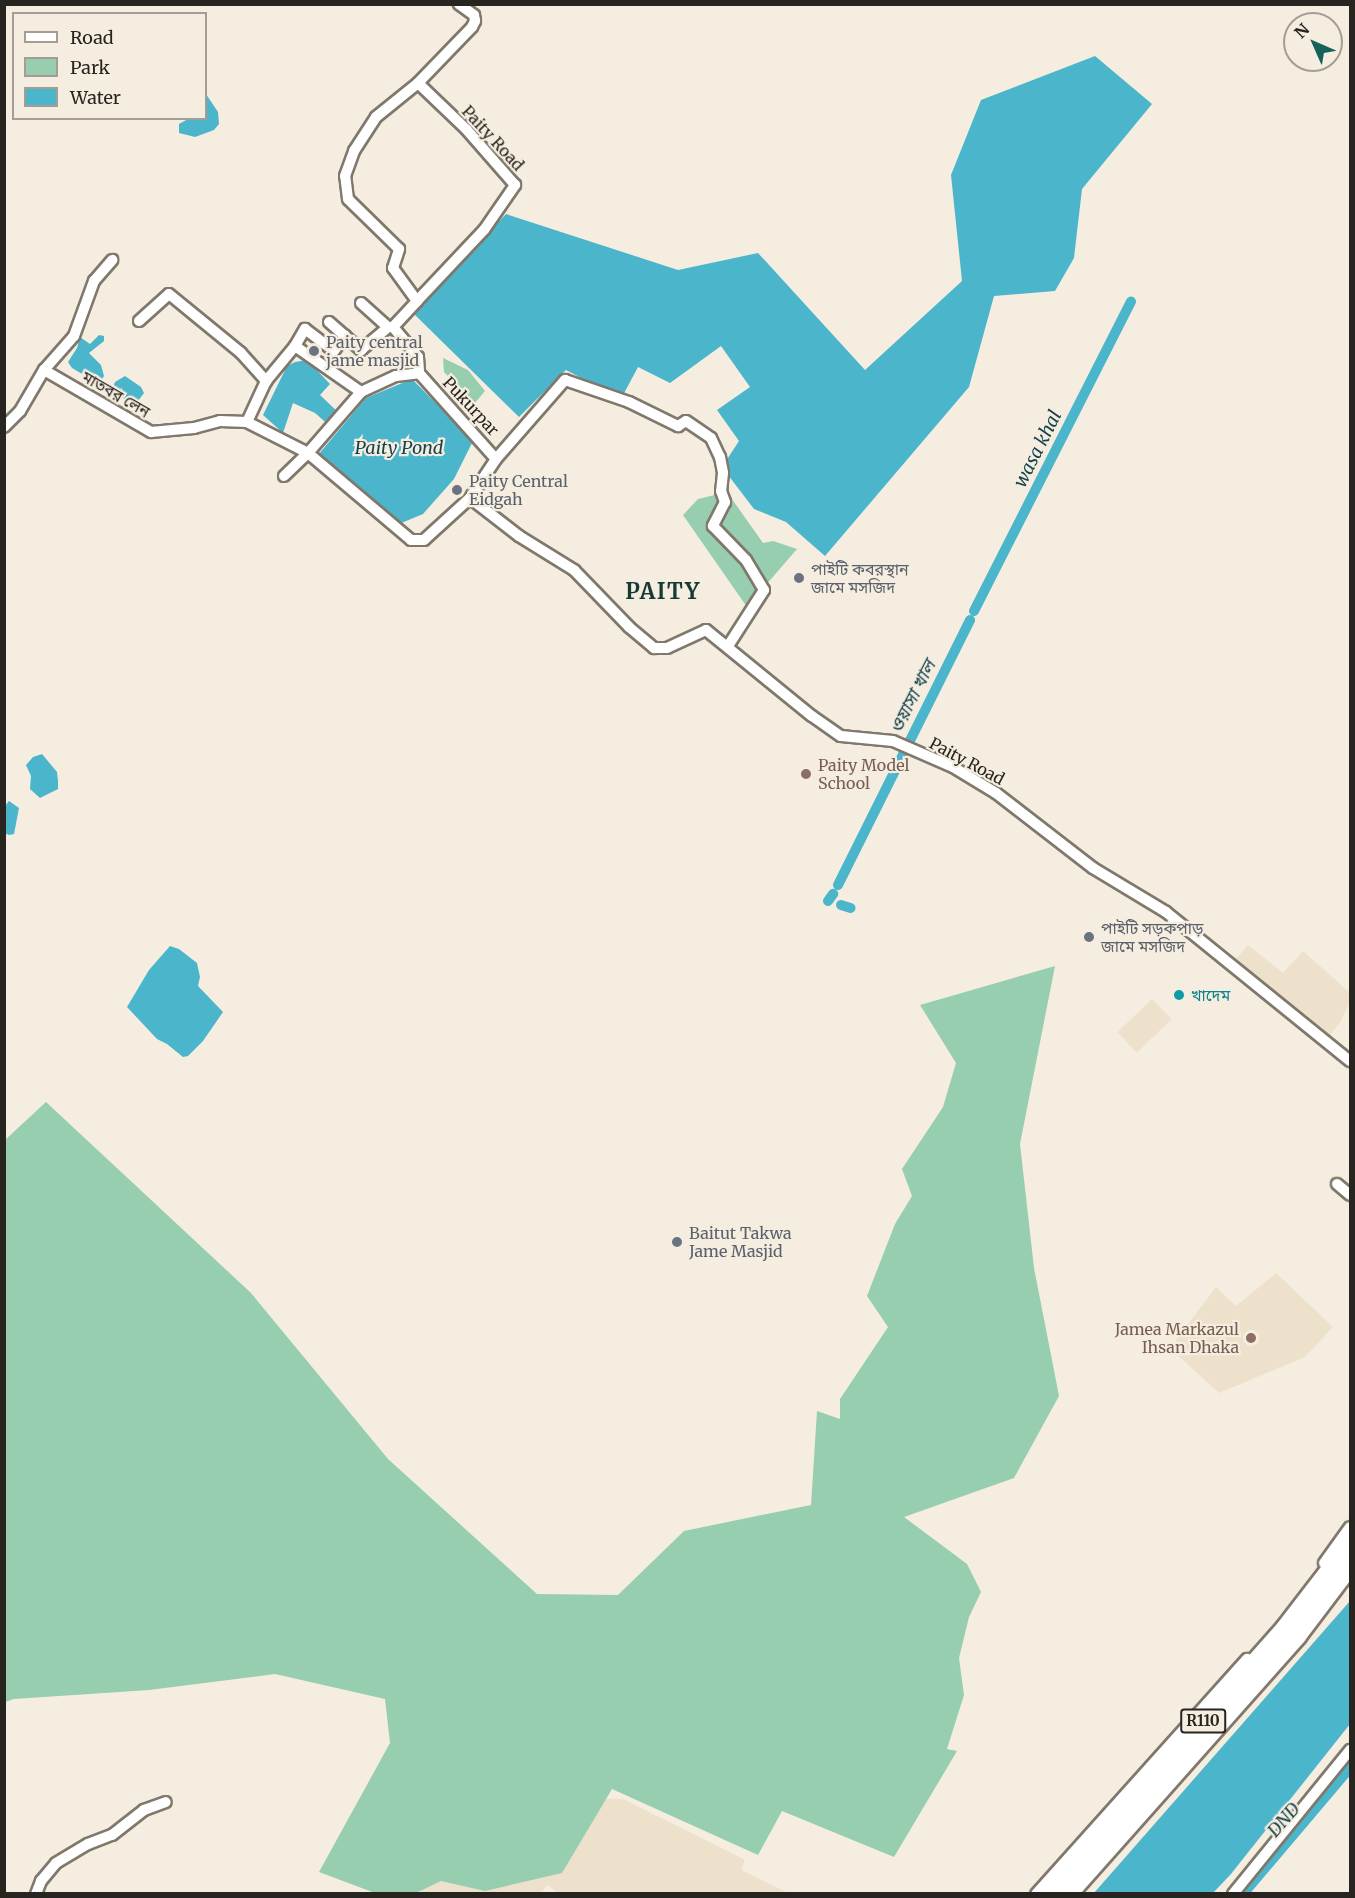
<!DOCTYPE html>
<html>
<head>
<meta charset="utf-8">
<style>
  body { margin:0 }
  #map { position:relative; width:1355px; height:1898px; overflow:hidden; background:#f5eddf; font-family:Merriweather,"Noto Sans Bengali",serif }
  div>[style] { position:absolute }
  .built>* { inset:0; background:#ede1cc; transform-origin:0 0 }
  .green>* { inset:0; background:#96ceaf }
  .water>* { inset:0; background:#4bb5cb }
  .canal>* { height:10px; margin:-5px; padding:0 5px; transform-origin:5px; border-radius:5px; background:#4bb5cb }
  .roads { filter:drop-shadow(2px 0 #80786c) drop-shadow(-2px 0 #80786c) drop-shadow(0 2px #80786c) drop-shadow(0 -2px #80786c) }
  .street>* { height:10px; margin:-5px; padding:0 5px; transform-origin:5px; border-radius:5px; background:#fff }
  .primary>* { height:18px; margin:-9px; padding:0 9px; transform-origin:9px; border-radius:9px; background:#fff }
  .dots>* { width:16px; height:16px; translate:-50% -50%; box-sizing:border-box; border:3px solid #f5eddf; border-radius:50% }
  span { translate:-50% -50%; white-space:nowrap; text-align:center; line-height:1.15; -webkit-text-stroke:4.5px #f5eddf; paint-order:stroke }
  .shield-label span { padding:2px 4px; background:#f5eddf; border:2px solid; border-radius:4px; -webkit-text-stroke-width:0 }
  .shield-label { font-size:15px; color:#282520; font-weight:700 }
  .street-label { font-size:16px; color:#282520 }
  .worship-label { font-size:16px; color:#5b616d }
  .left { translate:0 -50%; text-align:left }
  .education-label { font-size:16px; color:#785e54 }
  .right { translate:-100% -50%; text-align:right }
  .culture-label { font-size:16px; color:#0d838f }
  .water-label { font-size:18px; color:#14434d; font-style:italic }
  .district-label { font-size:22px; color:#173935; font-weight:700; letter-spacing:1.5px }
  .frame { position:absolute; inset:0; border:6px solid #282520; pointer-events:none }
  .legend { position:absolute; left:12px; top:12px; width:195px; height:108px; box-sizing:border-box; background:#f5eddf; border:2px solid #a39d93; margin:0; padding:8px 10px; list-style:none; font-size:18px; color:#282520 }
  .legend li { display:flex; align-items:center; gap:12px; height:30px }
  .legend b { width:30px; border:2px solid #a39d93 }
  .north { position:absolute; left:1283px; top:12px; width:60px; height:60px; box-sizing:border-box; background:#f5eddf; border:2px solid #a39d93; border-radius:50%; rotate:315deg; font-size:16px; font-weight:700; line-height:24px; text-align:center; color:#282520 }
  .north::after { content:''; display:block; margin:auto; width:21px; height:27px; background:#16635c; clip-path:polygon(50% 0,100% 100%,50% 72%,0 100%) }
</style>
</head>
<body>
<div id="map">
  <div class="built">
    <div style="clip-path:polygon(1248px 945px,1283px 973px,1303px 951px,1350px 993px,1350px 1001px,1341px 1021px,1326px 1040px,1232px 964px)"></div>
    <div style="left:1152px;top:999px;width:28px;height:48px;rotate:46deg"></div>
    <div style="clip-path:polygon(1276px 1273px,1333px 1327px,1305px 1357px,1219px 1393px,1170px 1348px,1216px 1287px,1236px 1306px)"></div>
    <div style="clip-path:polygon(497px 1796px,623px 1799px,745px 1860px,741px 1870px,788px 1893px,559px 1894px,548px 1885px,540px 1893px,420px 1893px,443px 1853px)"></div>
  </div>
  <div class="green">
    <div style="clip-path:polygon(443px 358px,468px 370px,485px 391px,474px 404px,444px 372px)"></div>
    <div style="clip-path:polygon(727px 492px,763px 543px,773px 541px,797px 549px,747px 607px,683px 515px,698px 499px)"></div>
    <div style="clip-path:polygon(1055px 966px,1020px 1144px,1034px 1268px,1059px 1396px,1014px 1478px,904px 1517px,967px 1564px,981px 1592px,969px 1617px,959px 1658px,964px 1695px,947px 1749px,957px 1751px,894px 1857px,782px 1811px,758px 1855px,612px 1789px,562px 1873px,485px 1891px,441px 1881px,416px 1893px,375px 1893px,319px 1872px,390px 1743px,385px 1699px,275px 1674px,149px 1690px,14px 1699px,5px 1702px,5px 1140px,46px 1102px,251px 1293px,388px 1459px,537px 1594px,618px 1595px,684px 1531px,811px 1505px,817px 1411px,840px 1419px,840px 1399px,888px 1327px,867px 1296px,895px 1224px,912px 1196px,902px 1169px,943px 1107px,956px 1063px,920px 1005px)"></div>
  </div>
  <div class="water">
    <div style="clip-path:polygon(1095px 56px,1152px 104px,1082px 189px,1074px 258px,1055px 291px,994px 296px,969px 387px,825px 556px,786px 522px,754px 509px,722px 467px,739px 441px,717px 410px,750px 387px,721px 346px,670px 383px,638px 367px,621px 399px,566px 370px,519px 417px,413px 313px,506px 214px,678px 270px,758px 253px,865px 370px,962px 281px,951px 175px,981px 100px)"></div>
    <div style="clip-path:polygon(206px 94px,218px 112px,219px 124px,214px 130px,195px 137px,179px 133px,179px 124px,188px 119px,206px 118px)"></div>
    <div style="clip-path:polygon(99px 335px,104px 336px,104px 341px,89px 353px,101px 365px,104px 376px,99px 384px,72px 368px,68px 362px,77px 348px,80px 337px,90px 344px)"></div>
    <div style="clip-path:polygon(307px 360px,330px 384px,320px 395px,341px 415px,331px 427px,315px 413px,293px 403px,283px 433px,263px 415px,287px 366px,295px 362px)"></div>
    <div style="clip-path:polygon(125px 376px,141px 387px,144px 393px,135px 405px,111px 391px,115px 382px)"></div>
    <div style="clip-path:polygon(412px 379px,473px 441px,454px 479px,423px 514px,399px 524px,318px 455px,366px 398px)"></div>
    <div style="clip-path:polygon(42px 754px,57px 772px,58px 781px,58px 789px,40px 798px,30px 789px,31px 776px,26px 765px,33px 757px)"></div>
    <div style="clip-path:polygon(9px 801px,19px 808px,14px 834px,9px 835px,4px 833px,5px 806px)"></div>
    <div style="clip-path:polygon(170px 946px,179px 949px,197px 963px,200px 977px,198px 986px,223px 1012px,203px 1041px,188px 1056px,183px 1057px,167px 1044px,157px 1039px,127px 1007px,149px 970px)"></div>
    <div style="clip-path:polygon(1350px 1601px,1350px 1724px,1231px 1874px,1213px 1893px,1094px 1893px)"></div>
  </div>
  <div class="canal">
    <div style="left:974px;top:611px;width:347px;rotate:-63.1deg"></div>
    <div style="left:838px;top:885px;width:296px;rotate:-63.5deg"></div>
    <div style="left:828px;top:901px;width:9px;rotate:-54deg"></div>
    <div style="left:841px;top:905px;width:10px;rotate:17deg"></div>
    <div style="left:1243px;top:1894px;width:165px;rotate:-49.7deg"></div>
  </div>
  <div class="roads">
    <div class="street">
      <div style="left:417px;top:301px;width:98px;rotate:-46.7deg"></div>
      <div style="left:484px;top:230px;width:55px;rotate:-55.4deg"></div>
      <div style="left:515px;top:185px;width:74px;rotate:-131.2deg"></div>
      <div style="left:466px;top:129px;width:66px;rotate:-136.2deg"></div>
      <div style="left:418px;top:83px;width:78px;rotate:-46deg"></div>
      <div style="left:472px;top:27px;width:7px;rotate:-63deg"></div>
      <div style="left:475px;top:21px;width:6px;rotate:-99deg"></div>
      <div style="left:474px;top:15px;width:19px;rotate:-144deg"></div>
      <div style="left:361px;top:303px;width:36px;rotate:42deg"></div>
      <div style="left:139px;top:321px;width:40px;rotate:-42deg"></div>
      <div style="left:169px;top:294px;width:93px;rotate:39.3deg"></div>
      <div style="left:241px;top:353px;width:38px;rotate:48deg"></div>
      <div style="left:329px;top:322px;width:43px;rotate:41.2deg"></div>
      <div style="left:361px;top:350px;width:35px;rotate:-40deg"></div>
      <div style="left:388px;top:327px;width:5px"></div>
      <div style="left:393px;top:327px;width:35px;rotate:-47deg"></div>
      <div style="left:417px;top:301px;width:41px;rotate:-126deg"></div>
      <div style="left:393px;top:268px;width:20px;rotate:-72deg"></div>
      <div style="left:399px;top:249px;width:71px;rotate:-135.6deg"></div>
      <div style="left:348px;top:199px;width:23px;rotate:-97deg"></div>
      <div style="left:345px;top:176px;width:27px;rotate:-70deg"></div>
      <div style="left:354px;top:151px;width:40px;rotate:-57.1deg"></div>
      <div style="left:376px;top:117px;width:54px;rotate:-39deg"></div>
      <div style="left:393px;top:327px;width:39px;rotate:50deg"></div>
      <div style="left:418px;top:357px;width:16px;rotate:86deg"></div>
      <div style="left:295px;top:346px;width:80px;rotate:34.9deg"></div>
      <div style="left:44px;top:370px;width:45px;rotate:-48.6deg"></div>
      <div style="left:74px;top:336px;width:59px;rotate:-70deg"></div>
      <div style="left:94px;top:281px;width:28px;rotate:-49deg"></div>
      <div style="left:419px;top:373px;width:115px;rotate:48.2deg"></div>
      <div style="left:496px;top:459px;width:47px;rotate:123.7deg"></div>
      <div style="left:470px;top:498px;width:62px;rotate:137.6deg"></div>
      <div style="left:424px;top:540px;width:13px;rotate:180deg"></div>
      <div style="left:411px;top:540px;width:135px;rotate:-139.8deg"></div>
      <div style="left:308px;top:453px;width:81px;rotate:-49deg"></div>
      <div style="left:361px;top:392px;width:38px;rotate:-25deg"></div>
      <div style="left:396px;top:376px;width:23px;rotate:-7deg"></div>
      <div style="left:4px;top:427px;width:23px;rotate:-45deg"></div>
      <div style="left:20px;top:411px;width:48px;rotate:-59.7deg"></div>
      <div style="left:44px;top:370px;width:124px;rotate:30.1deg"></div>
      <div style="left:151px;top:432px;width:43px;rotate:-5.3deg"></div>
      <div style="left:194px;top:428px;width:27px;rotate:-15deg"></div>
      <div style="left:220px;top:421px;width:27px;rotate:2deg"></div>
      <div style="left:496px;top:459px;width:105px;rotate:-48.9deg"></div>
      <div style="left:565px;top:380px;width:68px;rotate:19deg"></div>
      <div style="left:629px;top:402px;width:55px;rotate:26.1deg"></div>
      <div style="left:678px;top:426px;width:9px;rotate:-32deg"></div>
      <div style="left:686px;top:421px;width:30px;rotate:34deg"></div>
      <div style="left:711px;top:438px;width:21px;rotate:65deg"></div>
      <div style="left:720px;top:457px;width:16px;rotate:79deg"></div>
      <div style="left:723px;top:473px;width:18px;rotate:96deg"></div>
      <div style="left:721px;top:491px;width:12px;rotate:70deg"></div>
      <div style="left:725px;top:502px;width:27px;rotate:117deg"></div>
      <div style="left:713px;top:526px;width:47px;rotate:45.9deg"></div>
      <div style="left:746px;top:560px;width:35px;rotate:59deg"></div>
      <div style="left:764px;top:590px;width:67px;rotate:122.7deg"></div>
      <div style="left:284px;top:476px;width:33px;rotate:-44deg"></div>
      <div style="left:308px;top:453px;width:68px;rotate:-153.1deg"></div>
      <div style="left:247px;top:422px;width:45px;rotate:-65.1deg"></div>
      <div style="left:266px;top:381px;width:45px;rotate:-50.4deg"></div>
      <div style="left:295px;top:346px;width:20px;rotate:-60deg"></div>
      <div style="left:305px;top:329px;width:36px;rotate:37deg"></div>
      <div style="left:334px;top:351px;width:19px;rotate:-55deg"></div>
      <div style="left:470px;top:498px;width:62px;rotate:37.8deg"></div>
      <div style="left:519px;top:536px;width:65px;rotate:31.7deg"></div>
      <div style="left:574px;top:570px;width:79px;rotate:46deg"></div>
      <div style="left:629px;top:627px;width:33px;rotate:40deg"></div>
      <div style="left:654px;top:648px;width:13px"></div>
      <div style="left:667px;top:648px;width:43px;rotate:-24.8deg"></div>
      <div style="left:706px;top:630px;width:136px;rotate:39.1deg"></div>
      <div style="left:812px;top:716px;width:35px;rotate:35deg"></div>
      <div style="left:841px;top:736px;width:52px;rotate:5.5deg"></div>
      <div style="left:893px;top:741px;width:65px;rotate:23.4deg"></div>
      <div style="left:953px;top:767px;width:50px;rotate:31.2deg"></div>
      <div style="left:996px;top:793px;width:123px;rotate:37.7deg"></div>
      <div style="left:1093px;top:868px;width:85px;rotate:31.1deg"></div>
      <div style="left:1166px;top:912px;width:237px;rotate:39deg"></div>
      <div style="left:1337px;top:1184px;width:17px;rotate:40deg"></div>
      <div style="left:1324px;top:1563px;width:44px;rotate:-54.2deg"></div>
      <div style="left:36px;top:1894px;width:14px;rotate:-69deg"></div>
      <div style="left:41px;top:1881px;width:23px;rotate:-50deg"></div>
      <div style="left:56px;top:1863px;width:37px;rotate:-31deg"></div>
      <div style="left:88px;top:1844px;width:26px;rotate:-21deg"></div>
      <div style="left:112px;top:1835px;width:41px;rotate:-38deg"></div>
      <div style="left:144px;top:1810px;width:23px;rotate:-20deg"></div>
      <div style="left:1036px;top:1894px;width:316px;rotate:-48.1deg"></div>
      <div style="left:1233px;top:1894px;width:186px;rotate:-50.9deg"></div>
    </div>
    <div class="primary">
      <div style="left:1050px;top:1894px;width:356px;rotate:-48.5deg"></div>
      <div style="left:1286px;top:1627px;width:105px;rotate:-52.4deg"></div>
      <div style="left:1068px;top:1894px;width:345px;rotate:-48.4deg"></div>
      <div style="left:1297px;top:1636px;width:88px;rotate:-52.9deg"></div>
    </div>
  </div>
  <div class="dots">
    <div style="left:314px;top:351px;background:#6b7280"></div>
    <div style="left:457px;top:490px;background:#6b7280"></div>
    <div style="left:799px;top:578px;background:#6b7280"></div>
    <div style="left:806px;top:774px;background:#8d6e63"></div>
    <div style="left:1089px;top:937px;background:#6b7280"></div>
    <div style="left:1179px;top:995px;background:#0f9aa8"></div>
    <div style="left:677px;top:1242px;background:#6b7280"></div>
    <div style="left:1251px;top:1338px;background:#8d6e63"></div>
  </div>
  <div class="shield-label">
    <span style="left:1203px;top:1721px">R110</span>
  </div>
  <div class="street-label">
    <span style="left:493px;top:138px;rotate:47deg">Paity Road</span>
    <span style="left:116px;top:394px;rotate:30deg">মাতবর লেন</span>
    <span style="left:471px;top:406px;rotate:47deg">Pukurpar</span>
    <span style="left:967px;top:761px;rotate:28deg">Paity Road</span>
  </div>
  <div class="worship-label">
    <span class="left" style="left:326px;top:351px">Paity central<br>jame masjid</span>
    <span class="left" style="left:469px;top:490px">Paity Central<br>Eidgah</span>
    <span class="left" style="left:811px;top:578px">পাইটি কবরস্থান<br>জামে মসজিদ</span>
    <span class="left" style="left:1101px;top:937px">পাইটি সড়কপাড়<br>জামে মসজিদ</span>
    <span class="left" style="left:689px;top:1242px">Baitut Takwa<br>Jame Masjid</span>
  </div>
  <div class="education-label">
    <span class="left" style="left:818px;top:774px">Paity Model<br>School</span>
    <span class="right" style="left:1239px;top:1338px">Jamea Markazul<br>Ihsan Dhaka</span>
  </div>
  <div class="culture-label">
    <span class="left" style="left:1191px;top:995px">খাদেম</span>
  </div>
  <div class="water-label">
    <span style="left:399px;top:448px">Paity Pond</span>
    <span style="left:1038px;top:449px;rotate:-63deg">wasa khal</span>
    <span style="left:913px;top:697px;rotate:-63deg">ওয়াসা খাল</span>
    <span style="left:1284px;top:1820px;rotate:-49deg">DND</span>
  </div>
  <div class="district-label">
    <span style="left:663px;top:592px">PAITY</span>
  </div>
  <div class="frame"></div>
  <ul class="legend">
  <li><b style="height:8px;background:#fff"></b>Road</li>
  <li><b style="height:16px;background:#96ceaf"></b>Park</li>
  <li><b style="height:16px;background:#4bb5cb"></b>Water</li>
  </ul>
  <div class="north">N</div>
</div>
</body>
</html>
